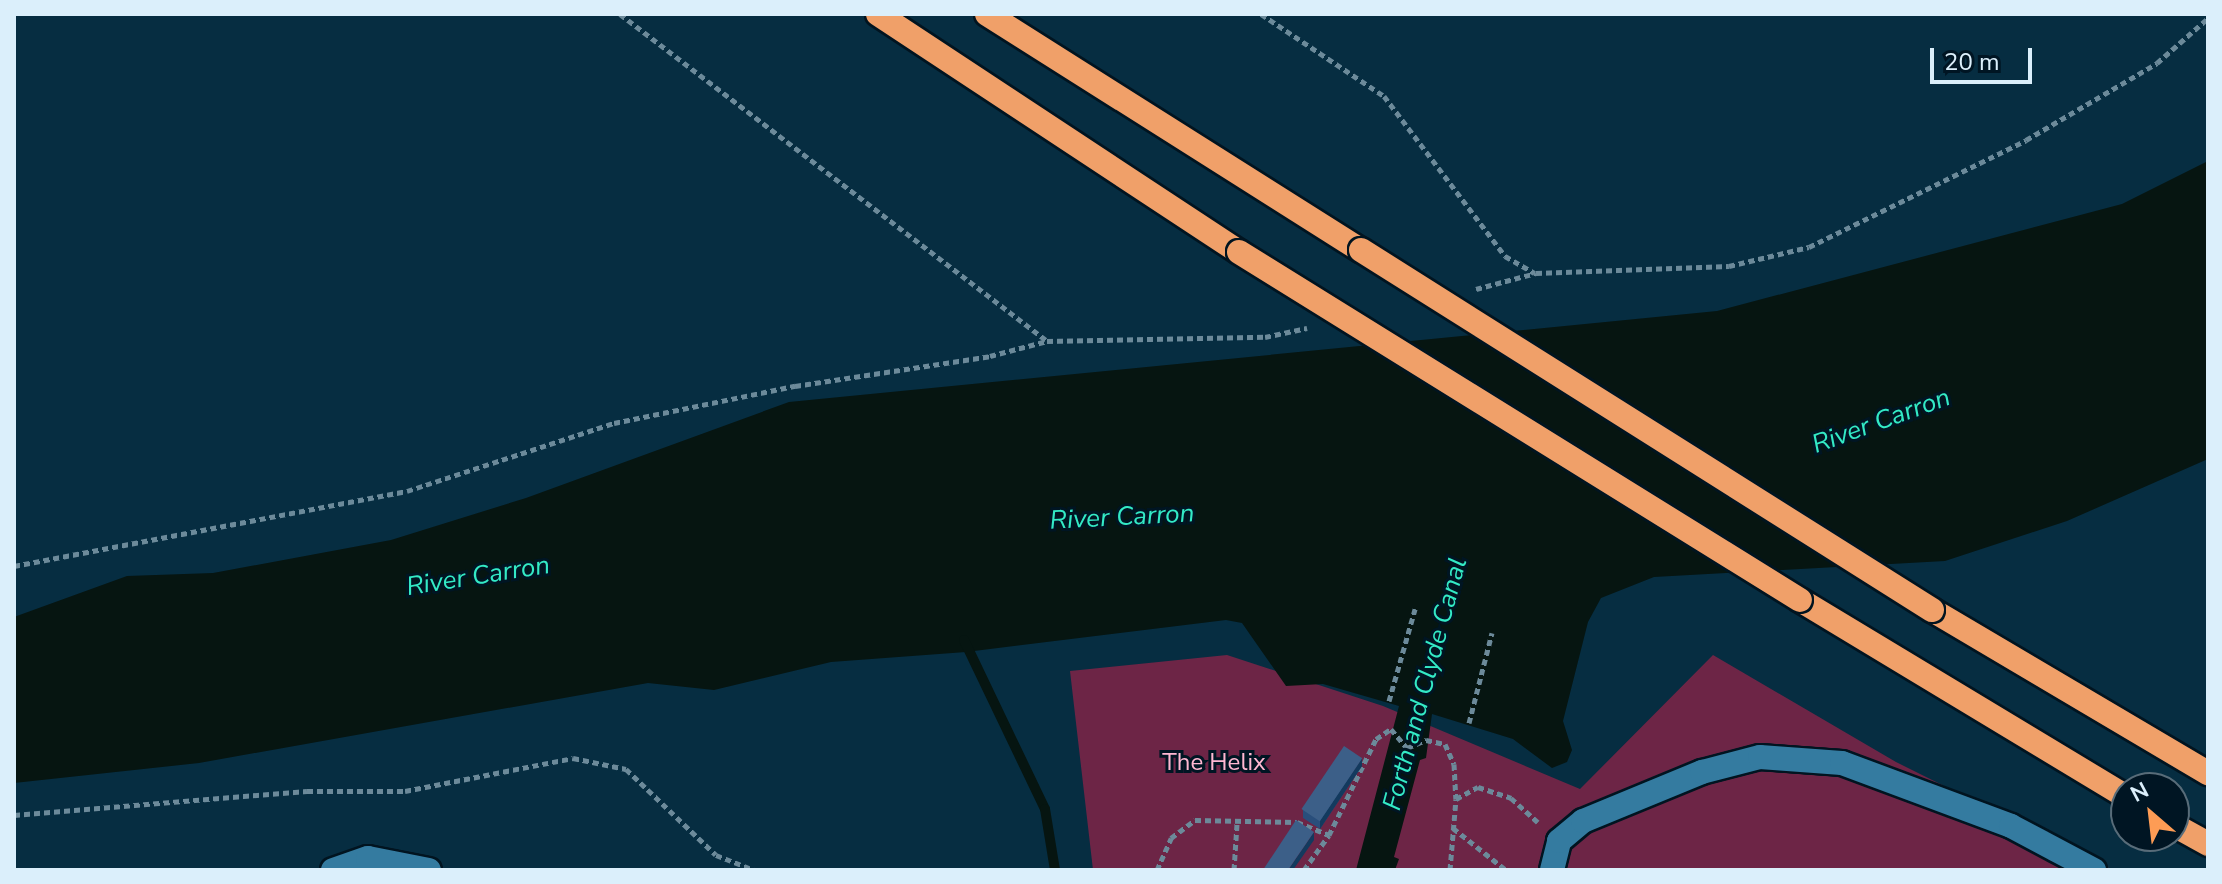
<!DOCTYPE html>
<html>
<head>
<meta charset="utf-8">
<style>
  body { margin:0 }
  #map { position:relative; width:2222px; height:884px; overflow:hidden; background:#062d41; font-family:"Nunito Sans",sans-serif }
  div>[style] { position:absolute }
  .green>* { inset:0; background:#6d2546 }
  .water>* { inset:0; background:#061511 }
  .stream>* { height:10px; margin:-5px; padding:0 5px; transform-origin:5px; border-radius:5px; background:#061511 }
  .path>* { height:5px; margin-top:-2.5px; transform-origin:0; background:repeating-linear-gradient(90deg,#6c8a9a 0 6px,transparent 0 10px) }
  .roads { filter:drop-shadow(2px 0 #011420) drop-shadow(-2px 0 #011420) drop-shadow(0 2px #011420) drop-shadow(0 -2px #011420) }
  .minor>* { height:24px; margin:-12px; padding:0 12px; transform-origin:12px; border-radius:12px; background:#347ba0 }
  .highway>* { height:24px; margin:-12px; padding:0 12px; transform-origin:12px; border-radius:12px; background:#f0a069 }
  .bridges { filter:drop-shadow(2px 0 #011420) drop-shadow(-2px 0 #011420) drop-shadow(0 2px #011420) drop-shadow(0 -2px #011420) }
  .highway-bridge>* { height:24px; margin:-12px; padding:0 12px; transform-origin:12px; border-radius:12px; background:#f0a069 }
  .wall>* { inset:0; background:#294e7b }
  .shaded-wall>* { inset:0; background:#133a5e }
  .building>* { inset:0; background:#3c5f88; transform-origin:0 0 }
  span { translate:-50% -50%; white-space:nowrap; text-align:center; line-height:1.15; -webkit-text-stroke:6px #001523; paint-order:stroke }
  .park-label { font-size:24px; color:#ffb7d2 }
  .water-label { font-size:26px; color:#33eac6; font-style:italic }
  .frame { position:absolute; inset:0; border:16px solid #dbeffb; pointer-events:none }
  .north { position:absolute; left:2110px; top:772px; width:80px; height:80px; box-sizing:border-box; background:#001523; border:2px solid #586c79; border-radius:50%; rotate:332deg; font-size:22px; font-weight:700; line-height:32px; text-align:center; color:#dbeffb }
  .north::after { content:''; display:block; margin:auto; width:28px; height:36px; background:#fd9c55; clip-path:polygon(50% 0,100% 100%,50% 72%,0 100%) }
  .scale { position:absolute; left:1930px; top:48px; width:102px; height:36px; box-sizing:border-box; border:4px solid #dbeffb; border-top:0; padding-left:10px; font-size:24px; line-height:28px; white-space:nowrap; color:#dbeffb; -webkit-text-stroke:6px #001523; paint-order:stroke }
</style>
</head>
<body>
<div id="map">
  <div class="green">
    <div style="clip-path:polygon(1227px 655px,1383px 706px,1580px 789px,1713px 655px,1896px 762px,2113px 870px,1093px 870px,1070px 671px)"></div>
  </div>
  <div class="water">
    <div style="clip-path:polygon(2208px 161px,2208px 459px,2067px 521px,1945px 561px,1654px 577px,1601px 598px,1588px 622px,1563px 721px,1572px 750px,1567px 762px,1552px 768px,1513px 739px,1432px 714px,1426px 758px,1420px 760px,1394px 857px,1399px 859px,1395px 870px,1356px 870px,1399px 706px,1323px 684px,1286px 686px,1242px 623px,1226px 620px,966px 652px,831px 662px,714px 690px,648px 683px,199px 763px,14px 783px,14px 617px,127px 576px,213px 573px,391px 540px,526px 498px,789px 402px,1717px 311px,2122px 204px)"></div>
  </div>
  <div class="stream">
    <div style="left:964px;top:640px;width:187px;rotate:64.4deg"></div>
    <div style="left:1045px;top:809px;width:62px;rotate:80.7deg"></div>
  </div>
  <div class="path">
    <div style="left:620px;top:14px;width:536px;rotate:37.43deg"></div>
    <div style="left:1261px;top:14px;width:148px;rotate:33.7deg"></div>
    <div style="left:1384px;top:96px;width:201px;rotate:52.9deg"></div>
    <div style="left:1505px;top:256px;width:34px;rotate:30deg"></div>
    <div style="left:1476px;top:289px;width:62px;rotate:-14.9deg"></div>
    <div style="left:1536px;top:273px;width:193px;rotate:-2.1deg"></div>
    <div style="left:1729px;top:266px;width:82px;rotate:-13.4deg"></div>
    <div style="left:1809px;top:247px;width:242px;rotate:-26.2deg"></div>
    <div style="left:2026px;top:140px;width:152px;rotate:-30.4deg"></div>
    <div style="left:2157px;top:63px;width:68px;rotate:-41.4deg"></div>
    <div style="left:14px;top:566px;width:400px;rotate:-10.8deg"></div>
    <div style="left:407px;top:491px;width:218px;rotate:-18.2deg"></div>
    <div style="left:614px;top:423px;width:185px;rotate:-11.6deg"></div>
    <div style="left:795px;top:386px;width:197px;rotate:-8.7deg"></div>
    <div style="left:990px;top:356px;width:59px;rotate:-14.7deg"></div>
    <div style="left:1047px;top:341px;width:218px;rotate:-1.1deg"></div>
    <div style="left:1265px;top:337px;width:43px;rotate:-12.1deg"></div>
    <div style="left:1389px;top:701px;width:96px;rotate:-74.2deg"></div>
    <div style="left:1469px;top:723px;width:93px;rotate:-75.7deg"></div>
    <div style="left:14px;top:815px;width:294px;rotate:-4.7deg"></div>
    <div style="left:307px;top:791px;width:98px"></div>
    <div style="left:405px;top:791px;width:171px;rotate:-11.1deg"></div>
    <div style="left:573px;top:758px;width:54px;rotate:11.7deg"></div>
    <div style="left:626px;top:769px;width:124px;rotate:43.7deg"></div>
    <div style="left:716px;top:855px;width:41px;rotate:21.5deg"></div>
    <div style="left:1453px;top:828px;width:68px;rotate:38.4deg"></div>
    <div style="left:1157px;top:870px;width:35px;rotate:-66deg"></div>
    <div style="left:1171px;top:838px;width:30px;rotate:-37deg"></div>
    <div style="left:1195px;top:820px;width:102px;rotate:1.1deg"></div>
    <div style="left:1297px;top:822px;width:35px;rotate:22deg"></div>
    <div style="left:1234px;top:870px;width:47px;rotate:-86.3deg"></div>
    <div style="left:1304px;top:870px;width:43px;rotate:-54.5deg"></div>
    <div style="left:1329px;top:835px;width:107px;rotate:-63.9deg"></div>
    <div style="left:1376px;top:739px;width:18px;rotate:-34deg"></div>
    <div style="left:1391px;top:729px;width:25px;rotate:50deg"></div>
    <div style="left:1407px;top:748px;width:21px;rotate:-23deg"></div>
    <div style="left:1426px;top:740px;width:19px;rotate:12deg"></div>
    <div style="left:1445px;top:744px;width:22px;rotate:66deg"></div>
    <div style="left:1454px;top:764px;width:35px;rotate:87deg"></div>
    <div style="left:1450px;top:870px;width:71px;rotate:-85.2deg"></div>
    <div style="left:1456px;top:799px;width:25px;rotate:-29deg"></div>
    <div style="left:1478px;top:787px;width:35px;rotate:18deg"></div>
    <div style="left:1511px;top:798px;width:36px;rotate:42deg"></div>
  </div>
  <div class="roads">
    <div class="minor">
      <div style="left:333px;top:870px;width:37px;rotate:-19deg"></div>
      <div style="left:368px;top:858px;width:62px;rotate:11.1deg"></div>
      <div style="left:1552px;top:870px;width:30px;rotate:-76deg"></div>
      <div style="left:1559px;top:841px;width:31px;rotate:-40deg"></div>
      <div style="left:1583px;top:821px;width:129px;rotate:-22.4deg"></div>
      <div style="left:1702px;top:772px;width:60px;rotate:-14.5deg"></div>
      <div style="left:1760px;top:757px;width:82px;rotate:4.2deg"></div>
      <div style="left:1842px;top:763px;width:180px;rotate:20.4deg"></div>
      <div style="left:2011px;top:826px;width:94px;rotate:27.9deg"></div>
    </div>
    <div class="highway">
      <div style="left:878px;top:14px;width:432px;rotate:33.4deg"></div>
      <div style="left:987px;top:14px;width:442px;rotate:32.3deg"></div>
      <div style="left:1800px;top:600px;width:381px;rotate:31.1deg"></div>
      <div style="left:1932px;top:610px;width:321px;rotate:30.6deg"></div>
      <div style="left:2174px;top:825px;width:39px;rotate:29deg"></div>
    </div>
  </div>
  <div class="bridges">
    <div class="highway-bridge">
      <div style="left:1361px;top:250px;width:675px;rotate:32.23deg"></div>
      <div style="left:1239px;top:252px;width:660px;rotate:31.81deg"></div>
    </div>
  </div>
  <div class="wall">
    <div style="clip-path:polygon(1362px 766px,1320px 829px,1303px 818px,1303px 810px)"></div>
  </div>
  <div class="shaded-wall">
    <div style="clip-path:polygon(1362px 758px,1362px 766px,1320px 829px,1320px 821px)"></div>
    <div style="clip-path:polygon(1314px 832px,1314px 840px,1293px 870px,1288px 870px)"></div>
  </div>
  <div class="building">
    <div style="left:1344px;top:746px;width:22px;height:76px;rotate:34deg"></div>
    <div style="clip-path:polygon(1296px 820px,1314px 832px,1288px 870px,1263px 870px)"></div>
  </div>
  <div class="park-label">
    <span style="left:1214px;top:763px">The Helix</span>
  </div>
  <div class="water-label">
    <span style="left:1881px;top:421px;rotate:-20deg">River Carron</span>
    <span style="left:1122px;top:517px;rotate:-3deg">River Carron</span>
    <span style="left:478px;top:576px;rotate:-9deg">River Carron</span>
    <span style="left:1425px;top:684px;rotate:-75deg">Forth and Clyde Canal</span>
  </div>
  <div class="frame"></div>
  <div class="north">N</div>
  <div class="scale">20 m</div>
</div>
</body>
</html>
